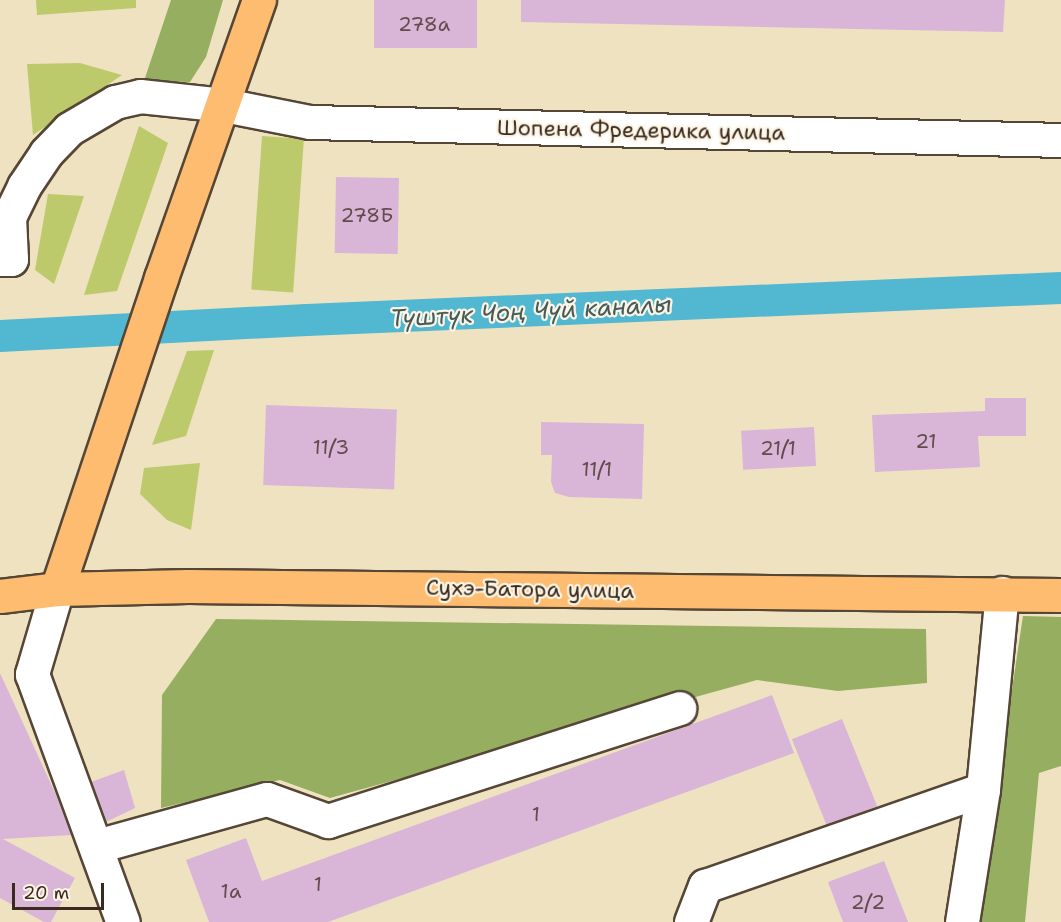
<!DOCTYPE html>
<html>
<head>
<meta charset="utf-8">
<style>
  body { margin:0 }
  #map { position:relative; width:1061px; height:922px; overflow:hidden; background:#efe2c1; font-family:"Shantell Sans",sans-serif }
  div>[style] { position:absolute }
  .green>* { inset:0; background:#bdca6c; transform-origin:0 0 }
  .forest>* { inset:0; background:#96ae60 }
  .canal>* { height:32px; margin:-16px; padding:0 16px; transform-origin:16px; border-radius:16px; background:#52b7d0 }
  .building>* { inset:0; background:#d9b5d8; transform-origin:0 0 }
  .roads { filter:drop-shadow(2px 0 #564636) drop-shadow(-2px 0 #564636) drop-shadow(0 2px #564636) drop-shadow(0 -2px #564636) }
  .minor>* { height:33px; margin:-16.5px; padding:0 16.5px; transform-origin:16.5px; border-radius:16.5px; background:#fff }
  .major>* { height:33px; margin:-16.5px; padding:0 16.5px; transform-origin:16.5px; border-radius:16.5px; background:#fdbc70 }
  span { translate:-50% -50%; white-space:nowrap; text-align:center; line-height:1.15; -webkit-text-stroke:4.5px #fcf5e5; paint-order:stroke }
  .number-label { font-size:20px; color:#624d4c }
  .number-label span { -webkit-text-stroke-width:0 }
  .street-label { font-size:22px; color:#3b2a1e }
  .water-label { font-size:24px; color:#435b5c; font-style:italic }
  .scale { position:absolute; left:12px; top:883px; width:92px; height:27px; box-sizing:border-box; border:3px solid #3b2a1e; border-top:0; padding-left:8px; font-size:18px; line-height:21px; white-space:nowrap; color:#3b2a1e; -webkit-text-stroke:4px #fcf5e5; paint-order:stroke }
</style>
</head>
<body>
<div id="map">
  <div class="green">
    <div style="clip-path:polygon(36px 0,136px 0,136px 8px,37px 15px)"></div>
    <div style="clip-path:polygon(80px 63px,122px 75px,33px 135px,27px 64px)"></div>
    <div style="clip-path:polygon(139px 126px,168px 143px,117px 291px,84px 295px)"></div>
    <div style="left:262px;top:136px;width:42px;height:154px;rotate:4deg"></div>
    <div style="clip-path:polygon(48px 194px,84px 196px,54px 284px,35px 270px)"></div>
    <div style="clip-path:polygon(214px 350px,186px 436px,152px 445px,187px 351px)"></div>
    <div style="clip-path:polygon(200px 463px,191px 530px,167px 520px,140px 494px,144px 468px)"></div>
  </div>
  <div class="forest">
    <div style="clip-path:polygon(171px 0,223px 0,206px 57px,190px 82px,144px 81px)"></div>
    <div style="clip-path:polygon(1023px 616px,1061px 617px,1061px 766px,1039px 773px,1025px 922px,977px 922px)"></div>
    <div style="clip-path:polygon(216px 619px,926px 629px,927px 683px,838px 691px,757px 680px,330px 798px,280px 780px,161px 808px,162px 695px)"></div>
  </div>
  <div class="canal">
    <div style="left:0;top:336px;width:307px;rotate:-3deg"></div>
    <div style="left:307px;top:320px;width:755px;rotate:-2.43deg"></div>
  </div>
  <div class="building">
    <div style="left:374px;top:0;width:103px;height:48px"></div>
    <div style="clip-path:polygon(521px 0,1005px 0,1003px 32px,521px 22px)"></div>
    <div style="left:336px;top:177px;width:63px;height:76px;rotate:1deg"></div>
    <div style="clip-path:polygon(985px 398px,1026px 398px,1026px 436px,978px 436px,980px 467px,875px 472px,872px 415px,985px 411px)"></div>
    <div style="left:266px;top:405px;width:131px;height:80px;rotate:2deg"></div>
    <div style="clip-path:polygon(541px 422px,644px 424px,642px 499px,569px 497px,555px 493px,551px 482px,552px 455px,541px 455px)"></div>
    <div style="left:814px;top:427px;width:39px;height:73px;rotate:87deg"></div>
    <div style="clip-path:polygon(0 673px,56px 795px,71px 835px,3px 839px,75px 878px,51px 922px,44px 922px,0 898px)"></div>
    <div style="clip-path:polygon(772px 695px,794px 753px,328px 922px,209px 922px,186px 860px,246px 838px,262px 881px)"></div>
    <div style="left:842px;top:719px;width:94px;height:54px;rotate:68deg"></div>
    <div style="clip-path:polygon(124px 770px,135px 808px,106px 822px,91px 782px)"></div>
    <div style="clip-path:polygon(884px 861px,908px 922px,843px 922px,828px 882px)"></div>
  </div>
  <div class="roads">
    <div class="minor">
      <div style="left:0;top:259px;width:11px"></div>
      <div style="left:11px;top:259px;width:42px;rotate:-92.7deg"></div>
      <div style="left:9px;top:217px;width:34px;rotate:-64deg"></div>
      <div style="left:24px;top:186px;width:40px;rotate:-56deg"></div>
      <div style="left:46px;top:153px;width:33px;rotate:-46deg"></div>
      <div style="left:69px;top:129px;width:53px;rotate:-30.4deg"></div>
      <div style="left:115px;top:102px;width:26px;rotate:-13deg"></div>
      <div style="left:140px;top:96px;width:84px;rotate:6.1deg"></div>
      <div style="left:224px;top:105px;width:88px;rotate:11.2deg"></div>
      <div style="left:310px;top:122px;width:751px;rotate:1.37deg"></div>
      <div style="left:57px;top:589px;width:89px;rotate:106.4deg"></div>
      <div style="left:32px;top:674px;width:264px;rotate:69.9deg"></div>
      <div style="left:97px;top:846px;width:176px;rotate:-15.5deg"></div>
      <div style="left:267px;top:799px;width:65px;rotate:19.8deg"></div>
      <div style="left:328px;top:821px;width:369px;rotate:-17.8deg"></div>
      <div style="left:691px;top:922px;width:39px;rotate:-69deg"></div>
      <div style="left:705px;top:886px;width:294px;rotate:-19.2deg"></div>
      <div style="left:962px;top:922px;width:135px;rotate:-81deg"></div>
      <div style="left:983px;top:789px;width:197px;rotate:-84.5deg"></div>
    </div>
    <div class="major">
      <div style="left:57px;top:589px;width:328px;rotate:-71.5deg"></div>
      <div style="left:161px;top:278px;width:295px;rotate:-70.6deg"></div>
      <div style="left:0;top:596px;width:57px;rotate:-7deg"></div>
      <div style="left:57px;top:589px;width:131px;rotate:-1.3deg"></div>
      <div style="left:188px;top:586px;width:873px;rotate:0.59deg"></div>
    </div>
  </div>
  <div class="number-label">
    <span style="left:424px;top:24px">278а</span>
    <span style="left:367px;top:215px">278Б</span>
    <span style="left:926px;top:441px">21</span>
    <span style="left:331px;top:447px">11/3</span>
    <span style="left:778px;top:448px">21/1</span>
    <span style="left:597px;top:469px">11/1</span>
    <span style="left:536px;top:814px">1</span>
    <span style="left:318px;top:884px">1</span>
    <span style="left:231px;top:891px">1а</span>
    <span style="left:868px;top:902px">2/2</span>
  </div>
  <div class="street-label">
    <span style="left:641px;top:130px;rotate:1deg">Шопена Фредерика улица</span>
    <span style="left:530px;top:589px;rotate:1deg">Сухэ-Батора улица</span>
  </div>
  <div class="water-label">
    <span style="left:531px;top:312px;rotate:-3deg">Түштүк Чоң Чүй каналы</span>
  </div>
  <div class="scale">20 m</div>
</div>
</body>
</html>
